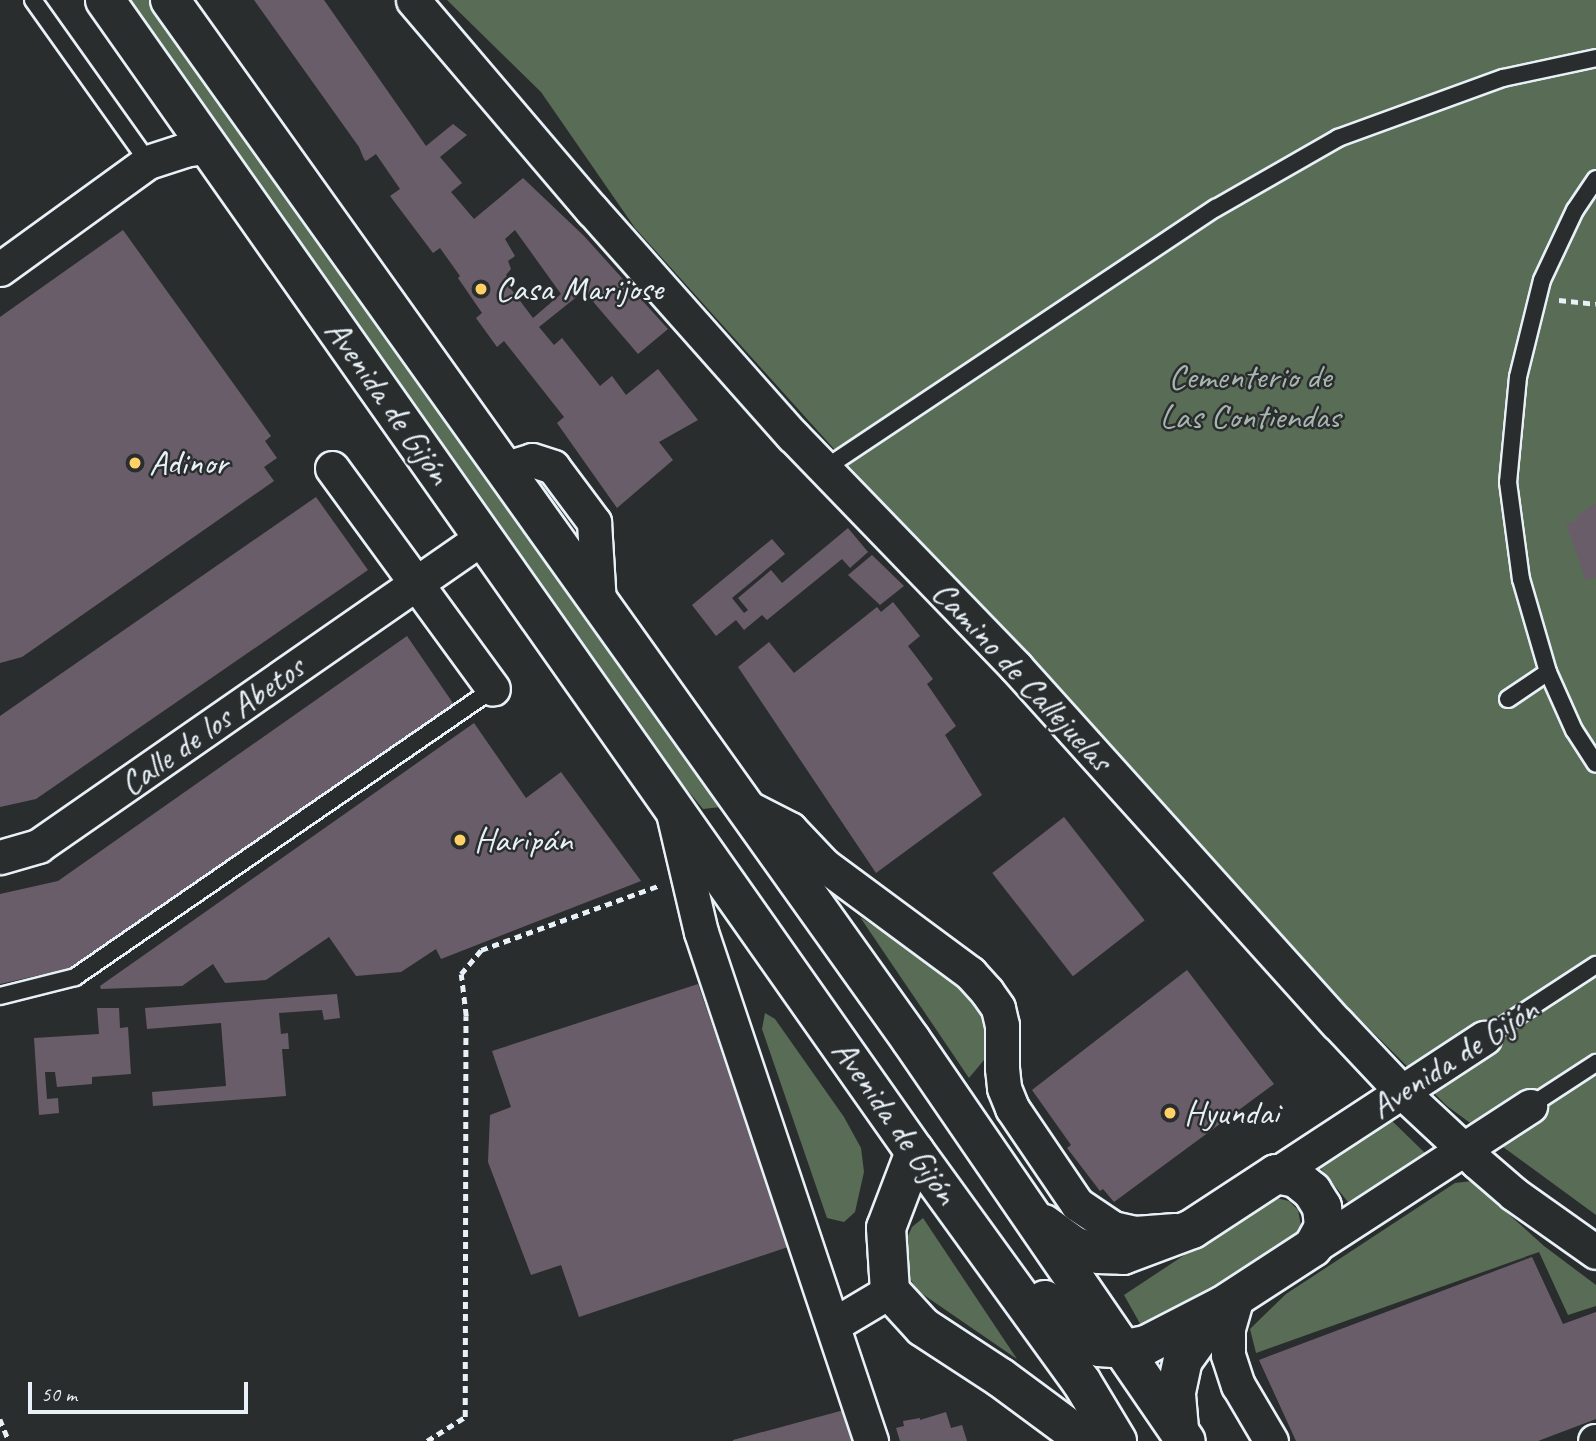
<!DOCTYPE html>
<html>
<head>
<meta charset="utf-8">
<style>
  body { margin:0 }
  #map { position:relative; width:1596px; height:1441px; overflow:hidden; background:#2a2d2e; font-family:Caveat,sans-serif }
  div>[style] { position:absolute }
  .green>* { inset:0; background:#596c56 }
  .building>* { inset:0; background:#6a5d6a; transform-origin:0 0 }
  .path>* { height:4.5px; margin-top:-2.25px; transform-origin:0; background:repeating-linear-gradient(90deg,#e8f1f8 0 7px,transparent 0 12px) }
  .roads { filter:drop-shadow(2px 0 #e8f1f8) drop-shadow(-2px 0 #e8f1f8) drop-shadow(0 2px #e8f1f8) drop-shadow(0 -2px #e8f1f8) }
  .lane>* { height:16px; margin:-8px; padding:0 8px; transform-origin:8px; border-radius:8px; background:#2a2d2e }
  .street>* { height:33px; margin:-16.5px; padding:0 16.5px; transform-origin:16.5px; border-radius:16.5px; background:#2a2d2e }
  .highway>* { height:38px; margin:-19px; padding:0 19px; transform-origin:19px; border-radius:19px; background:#2a2d2e }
  .dots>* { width:19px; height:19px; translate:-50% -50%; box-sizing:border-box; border:4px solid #2a2d2e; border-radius:50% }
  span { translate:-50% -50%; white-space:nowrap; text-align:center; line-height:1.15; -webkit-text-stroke:5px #2a2d2e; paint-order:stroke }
  .poi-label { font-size:35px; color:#e8f1f8 }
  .left { translate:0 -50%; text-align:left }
  .park-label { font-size:35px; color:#a8b5af }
  .street-label { font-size:35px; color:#e8f1f8 }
  .scale { position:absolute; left:28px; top:1382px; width:220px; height:32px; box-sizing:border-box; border:4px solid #e8f1f8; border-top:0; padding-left:9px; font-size:21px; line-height:24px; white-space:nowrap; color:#e8f1f8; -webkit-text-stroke:5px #2a2d2e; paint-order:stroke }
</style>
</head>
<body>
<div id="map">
  <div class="green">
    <div style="clip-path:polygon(125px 0,151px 0,721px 807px,703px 809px,644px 738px)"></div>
    <div style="clip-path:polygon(447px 0,1596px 0,1596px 1215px,1447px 1106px,1175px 835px,935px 561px,635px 228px,541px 92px)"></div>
    <div style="clip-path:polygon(860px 917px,963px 984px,988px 1014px,989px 1040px,984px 1060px,969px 1078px)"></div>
    <div style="clip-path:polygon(765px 1013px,775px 1019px,844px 1117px,861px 1148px,864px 1172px,855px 1212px,844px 1222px,827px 1218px,762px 1029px)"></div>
    <div style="clip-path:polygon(1388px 1117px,1426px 1154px,1348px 1202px,1317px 1164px)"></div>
    <div style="clip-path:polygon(1472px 1181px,1544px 1246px,1596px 1285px,1596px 1306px,1568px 1315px,1539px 1252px,1256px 1353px,1250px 1329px,1286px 1294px,1455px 1183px)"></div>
    <div style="clip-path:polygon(1272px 1197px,1289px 1201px,1298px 1210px,1301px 1226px,1296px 1239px,1147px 1336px,1124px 1295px)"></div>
    <div style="clip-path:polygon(923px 1218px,1017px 1359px,918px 1291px,909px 1277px,905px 1243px,912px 1227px)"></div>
  </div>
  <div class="building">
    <div style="clip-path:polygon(evenodd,254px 0,324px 0,426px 146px,453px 124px,467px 135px,440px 157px,462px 183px,451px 192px,474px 219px,523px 178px,584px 236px,668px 329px,638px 354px,584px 291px,539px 327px,554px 345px,562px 338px,600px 386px,612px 376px,626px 395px,658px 369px,698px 420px,659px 442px,673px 460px,617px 508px,557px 423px,564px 417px,504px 341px,497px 347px,476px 318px,482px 313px,458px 278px,460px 276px,440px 248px,433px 253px,390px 196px,400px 189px,376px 154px,366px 161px,364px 159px,359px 147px,254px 0,515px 230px,561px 294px,533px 318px,511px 289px,514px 287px,506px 275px,511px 269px,508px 261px,515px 256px,505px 239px,515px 230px)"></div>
    <div style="clip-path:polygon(123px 230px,271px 436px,265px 441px,277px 458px,264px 467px,274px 481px,22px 657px,0 663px,0 317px)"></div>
    <div style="clip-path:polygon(316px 497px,368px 570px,36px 799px,0 807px,0 716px)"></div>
    <div style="clip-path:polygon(1596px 503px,1596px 577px,1586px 580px,1566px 524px,1578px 520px,1576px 516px)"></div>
    <div style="clip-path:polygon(848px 528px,868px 552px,850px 568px,842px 559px,767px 620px,762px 615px,744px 630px,736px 620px,716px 636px,692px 605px,772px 539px,785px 554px,732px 598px,744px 613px,748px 610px,738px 598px,771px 570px,782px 583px)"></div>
    <div style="clip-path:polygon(872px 555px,904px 586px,880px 605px,848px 575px)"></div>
    <div style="clip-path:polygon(893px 602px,920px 636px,908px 646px,933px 679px,927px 684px,956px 726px,945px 735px,982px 795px,876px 873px,738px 667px,769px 642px,794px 673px,877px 607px,881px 612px)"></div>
    <div style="clip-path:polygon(407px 636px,457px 709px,94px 963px,0 984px,0 894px,58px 881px)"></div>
    <div style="clip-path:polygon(474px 723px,526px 798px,561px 772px,641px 881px,441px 959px,436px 949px,401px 972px,356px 976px,329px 937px,266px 980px,225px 983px,213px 964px,182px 986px,101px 989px,100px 986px)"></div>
    <div style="left:1064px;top:817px;width:131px;height:91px;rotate:52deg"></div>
    <div style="clip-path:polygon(1187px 970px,1274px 1084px,1114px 1202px,1103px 1189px,1100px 1191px,1067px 1148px,1071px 1145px,1032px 1090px)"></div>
    <div style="clip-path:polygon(698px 984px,788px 1247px,579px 1317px,561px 1265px,531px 1275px,488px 1162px,490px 1115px,511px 1107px,492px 1051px)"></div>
    <div style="clip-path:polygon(337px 994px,340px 1018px,324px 1020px,322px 1010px,279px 1013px,281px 1034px,288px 1033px,289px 1049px,282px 1049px,286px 1096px,153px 1106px,152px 1092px,226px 1086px,221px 1023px,147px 1029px,145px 1008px)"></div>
    <div style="clip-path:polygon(97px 1008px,119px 1008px,120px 1028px,128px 1027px,131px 1074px,92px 1077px,92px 1084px,57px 1087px,55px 1072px,45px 1072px,47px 1099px,58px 1098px,59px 1113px,39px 1115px,34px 1038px,99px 1034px)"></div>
    <div style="clip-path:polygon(1532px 1257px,1563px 1324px,1596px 1312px,1596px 1419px,1538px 1441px,1296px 1441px,1259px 1360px)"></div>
    <div style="clip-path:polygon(844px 1410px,854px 1441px,733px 1441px,733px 1440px)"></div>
    <div style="clip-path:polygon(946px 1412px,951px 1428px,962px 1425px,967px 1441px,900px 1441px,896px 1428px,904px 1426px,903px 1421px,920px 1418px,920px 1420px)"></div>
  </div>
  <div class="path">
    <div style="left:1559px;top:300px;width:37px;rotate:6deg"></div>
    <div style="left:0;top:1419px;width:24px;rotate:68deg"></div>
    <div style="left:427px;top:1441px;width:45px;rotate:-32.3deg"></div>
    <div style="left:465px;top:1417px;width:401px;rotate:-89.9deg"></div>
    <div style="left:466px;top:1016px;width:42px;rotate:-96.8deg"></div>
    <div style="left:461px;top:974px;width:31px;rotate:-50deg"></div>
    <div style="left:481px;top:950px;width:188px;rotate:-19.9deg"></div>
  </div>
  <div class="roads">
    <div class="lane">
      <div style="left:33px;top:0;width:199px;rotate:54.6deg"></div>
      <div style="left:1596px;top:179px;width:37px;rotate:124deg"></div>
      <div style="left:1575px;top:210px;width:77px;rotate:115.2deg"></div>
      <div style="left:1542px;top:280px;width:100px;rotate:103.9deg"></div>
      <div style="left:1518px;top:377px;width:105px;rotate:95.4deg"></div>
      <div style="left:1508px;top:482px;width:98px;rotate:82.4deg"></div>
      <div style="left:1521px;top:579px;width:97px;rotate:73.8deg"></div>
      <div style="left:1548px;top:672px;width:64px;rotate:65.9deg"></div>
      <div style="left:1574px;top:730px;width:40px;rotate:57.1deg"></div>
      <div style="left:824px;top:469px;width:471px;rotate:-33.7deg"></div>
      <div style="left:1216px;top:208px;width:141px;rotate:-29.8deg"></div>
      <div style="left:1338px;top:138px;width:176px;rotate:-20deg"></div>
      <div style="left:1503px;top:78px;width:95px;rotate:-12.1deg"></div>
      <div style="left:1508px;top:699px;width:48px;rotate:-34deg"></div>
      <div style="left:0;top:996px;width:77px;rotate:-14.2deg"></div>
      <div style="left:75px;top:977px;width:508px;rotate:-34.57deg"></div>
      <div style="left:1484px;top:1038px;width:134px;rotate:-33.1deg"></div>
      <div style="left:1530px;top:1106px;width:79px;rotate:-33.1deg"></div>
    </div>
    <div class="street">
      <div style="left:413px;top:0;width:276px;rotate:49.6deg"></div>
      <div style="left:592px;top:210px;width:302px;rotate:48.4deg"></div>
      <div style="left:793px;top:436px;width:321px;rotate:46deg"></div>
      <div style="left:1016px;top:667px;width:479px;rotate:48deg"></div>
      <div style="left:1337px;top:1023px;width:95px;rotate:46.7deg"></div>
      <div style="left:1402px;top:1092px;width:103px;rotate:43deg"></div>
      <div style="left:1477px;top:1162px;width:49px;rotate:40.9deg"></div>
      <div style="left:1514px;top:1194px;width:100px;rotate:35.3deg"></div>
      <div style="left:0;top:269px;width:183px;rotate:-35.9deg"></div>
      <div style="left:148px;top:162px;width:38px;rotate:-18deg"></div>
      <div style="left:184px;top:150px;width:25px;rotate:-9deg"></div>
      <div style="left:332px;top:468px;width:273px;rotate:53.9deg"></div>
      <div style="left:503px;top:469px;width:30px;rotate:-17deg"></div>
      <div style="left:532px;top:460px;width:22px;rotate:18deg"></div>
      <div style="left:553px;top:467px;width:69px;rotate:53.3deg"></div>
      <div style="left:594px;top:522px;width:81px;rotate:86.5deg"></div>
      <div style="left:741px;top:804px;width:55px;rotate:27deg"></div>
      <div style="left:790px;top:829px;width:50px;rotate:46.6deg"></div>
      <div style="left:824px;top:865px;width:182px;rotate:36.5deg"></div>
      <div style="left:970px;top:973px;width:25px;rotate:48deg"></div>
      <div style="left:987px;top:992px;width:19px;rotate:55deg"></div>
      <div style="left:998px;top:1008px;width:17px;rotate:77deg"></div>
      <div style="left:1002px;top:1025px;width:43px;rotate:90deg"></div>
      <div style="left:1002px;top:1068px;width:20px;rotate:84deg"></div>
      <div style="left:1004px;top:1088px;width:22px;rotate:68deg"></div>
      <div style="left:1012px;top:1108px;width:116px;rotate:55.9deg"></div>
      <div style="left:1077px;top:1204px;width:43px;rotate:33.7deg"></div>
      <div style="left:1113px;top:1228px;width:23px;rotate:13deg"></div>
      <div style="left:1135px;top:1233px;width:40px;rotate:-4.3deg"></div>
      <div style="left:673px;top:813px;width:122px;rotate:76.8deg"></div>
      <div style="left:701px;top:932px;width:537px;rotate:71.53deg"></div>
      <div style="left:0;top:857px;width:40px;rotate:-16deg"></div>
      <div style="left:38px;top:846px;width:542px;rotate:-34.78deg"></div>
      <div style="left:1276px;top:1174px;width:249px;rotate:-33.2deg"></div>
      <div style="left:1313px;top:1247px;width:259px;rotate:-33deg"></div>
      <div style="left:1237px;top:1297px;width:33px;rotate:106deg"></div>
      <div style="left:1228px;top:1329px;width:26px;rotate:90deg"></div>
      <div style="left:1228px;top:1355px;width:32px;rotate:72deg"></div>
      <div style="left:1238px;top:1385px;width:65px;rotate:59.5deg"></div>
      <div style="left:833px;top:1325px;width:66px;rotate:-30.8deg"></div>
      <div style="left:1595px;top:1441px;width:1px"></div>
    </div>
    <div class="highway">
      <div style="left:105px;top:0;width:1408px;rotate:54.89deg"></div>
      <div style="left:915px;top:1152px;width:283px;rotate:54.1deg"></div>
      <div style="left:1081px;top:1381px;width:70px;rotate:59deg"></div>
      <div style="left:170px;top:0;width:1277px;rotate:54.53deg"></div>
      <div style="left:911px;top:1040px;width:486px;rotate:55.6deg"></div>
      <div style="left:915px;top:1152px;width:81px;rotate:110.9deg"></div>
      <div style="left:886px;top:1228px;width:63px;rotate:86.4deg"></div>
      <div style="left:890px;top:1291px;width:49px;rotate:47.5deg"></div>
      <div style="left:923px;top:1327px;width:93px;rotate:33.2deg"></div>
      <div style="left:1001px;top:1378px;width:106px;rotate:36.5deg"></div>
      <div style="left:1044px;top:1224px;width:37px;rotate:36deg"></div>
      <div style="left:1074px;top:1246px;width:25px;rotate:18deg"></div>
      <div style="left:1098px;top:1254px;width:25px;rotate:2deg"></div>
      <div style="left:1123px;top:1255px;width:74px;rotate:-20.6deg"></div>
      <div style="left:1192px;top:1229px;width:100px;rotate:-33.2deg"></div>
      <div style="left:1276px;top:1174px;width:20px;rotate:11deg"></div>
      <div style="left:1296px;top:1178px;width:21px;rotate:39deg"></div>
      <div style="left:1312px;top:1191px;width:19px;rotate:58deg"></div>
      <div style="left:1322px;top:1207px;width:20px;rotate:84deg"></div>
      <div style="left:1324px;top:1227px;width:23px;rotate:119deg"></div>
      <div style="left:1313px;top:1247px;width:108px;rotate:147deg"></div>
      <div style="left:1222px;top:1306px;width:85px;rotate:152.8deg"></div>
      <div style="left:1146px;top:1345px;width:20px;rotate:169deg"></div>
      <div style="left:1126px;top:1349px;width:27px;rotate:-176deg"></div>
      <div style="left:1099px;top:1347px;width:33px;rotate:-151deg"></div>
      <div style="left:1070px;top:1331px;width:40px;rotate:-129deg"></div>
      <div style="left:1179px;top:1429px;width:37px;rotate:-95deg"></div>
      <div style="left:1176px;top:1392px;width:33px;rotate:-78deg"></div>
      <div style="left:1183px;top:1360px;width:58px;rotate:-54.1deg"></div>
    </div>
  </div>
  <div class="dots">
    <div style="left:481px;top:289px;background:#ffd166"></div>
    <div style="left:135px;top:463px;background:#ffd166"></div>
    <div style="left:460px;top:840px;background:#ffd166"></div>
    <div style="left:1170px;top:1113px;background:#ffd166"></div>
  </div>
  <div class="poi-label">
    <span class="left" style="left:495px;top:289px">Casa Marijose</span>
    <span class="left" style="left:149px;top:463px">Adinor</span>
    <span class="left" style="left:474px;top:840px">Haripán</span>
    <span class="left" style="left:1184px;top:1113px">Hyundai</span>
  </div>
  <div class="park-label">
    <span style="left:1250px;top:397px">Cementerio de<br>Las Contiendas</span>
  </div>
  <div class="street-label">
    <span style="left:388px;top:402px;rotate:55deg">Avenida de Gijón</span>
    <span style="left:1022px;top:676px;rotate:47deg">Camino de Callejuelas</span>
    <span style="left:212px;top:726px;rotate:-35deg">Calle de los Abetos</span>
    <span style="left:1454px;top:1058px;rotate:-33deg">Avenida de Gijón</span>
    <span style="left:895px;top:1122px;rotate:55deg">Avenida de Gijón</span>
  </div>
  <div class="scale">50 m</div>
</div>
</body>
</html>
